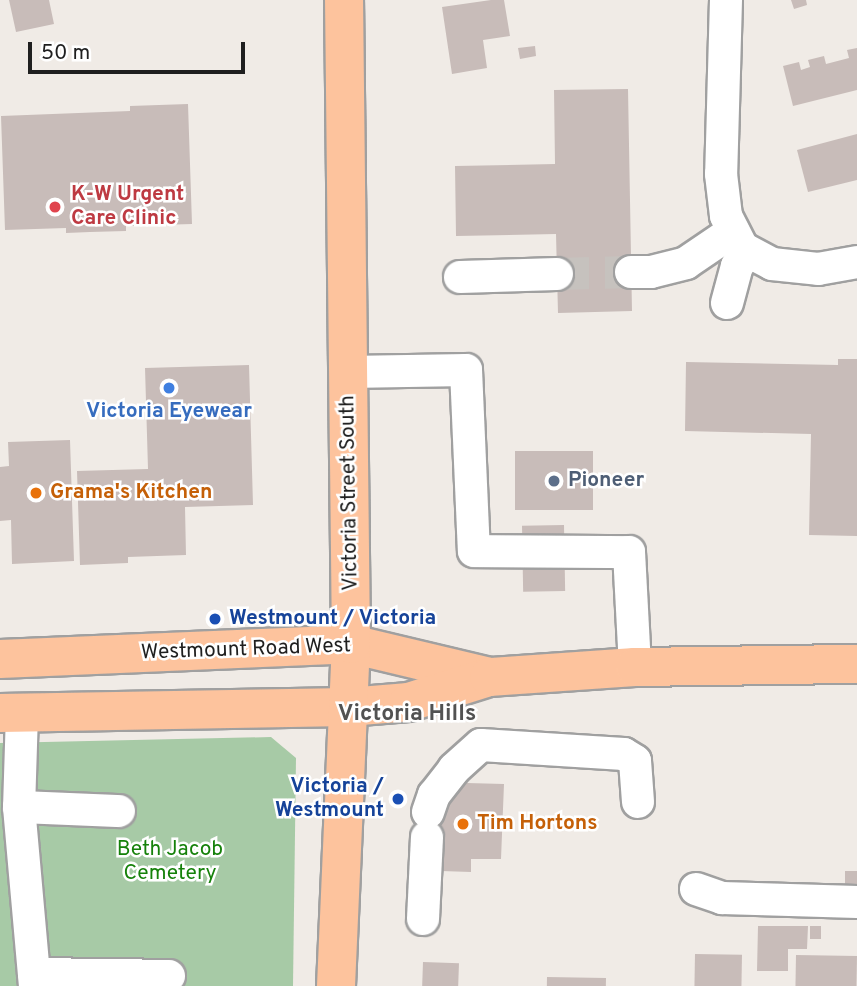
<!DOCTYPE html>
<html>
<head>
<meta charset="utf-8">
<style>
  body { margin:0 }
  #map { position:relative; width:857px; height:986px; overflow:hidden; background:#f0ebe6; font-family:Overpass,sans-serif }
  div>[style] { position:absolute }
  .cemetery>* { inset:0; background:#a7caa6 }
  .building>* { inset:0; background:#c8bcb9; transform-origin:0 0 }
  .minor-tunnel>* { height:32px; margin-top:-16px; transform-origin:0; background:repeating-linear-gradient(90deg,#c6c2be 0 32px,transparent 0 48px) }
  .roads { filter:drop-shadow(2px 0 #a0a0a0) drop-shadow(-2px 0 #a0a0a0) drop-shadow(0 2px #a0a0a0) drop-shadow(0 -2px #a0a0a0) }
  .minor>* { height:32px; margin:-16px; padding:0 16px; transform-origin:16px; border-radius:16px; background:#fff }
  .major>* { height:38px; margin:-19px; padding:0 19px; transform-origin:19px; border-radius:19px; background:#fdc39d }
  .dots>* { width:19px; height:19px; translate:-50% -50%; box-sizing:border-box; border:4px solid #fff; border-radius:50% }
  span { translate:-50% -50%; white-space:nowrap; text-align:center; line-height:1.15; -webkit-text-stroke:5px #fff; paint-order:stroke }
  .health-label { font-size:21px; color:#be3a42; font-weight:700 }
  .left { translate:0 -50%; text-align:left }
  .shop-label { font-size:21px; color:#366cbe; font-weight:700 }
  .service-label { font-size:21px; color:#4e5e75; font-weight:700 }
  .food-label { font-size:21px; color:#c56008; font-weight:700 }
  .street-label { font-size:21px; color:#1f1f1f }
  .transit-label { font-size:21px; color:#164399; font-weight:700 }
  .right { translate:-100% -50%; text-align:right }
  .park-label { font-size:21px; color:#15810a }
  .neighbourhood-label { font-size:23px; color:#525252; font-weight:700 }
  .scale { position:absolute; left:28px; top:42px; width:217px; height:32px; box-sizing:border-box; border:4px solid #1f1f1f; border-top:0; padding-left:9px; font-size:21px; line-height:24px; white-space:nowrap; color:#1f1f1f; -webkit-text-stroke:5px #fff; paint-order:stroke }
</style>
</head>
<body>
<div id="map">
  <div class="cemetery">
    <div style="clip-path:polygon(271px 737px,296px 758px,293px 986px,0 986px,0 743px)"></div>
  </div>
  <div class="building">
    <div style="clip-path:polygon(9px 0,49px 0,54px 24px,16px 32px)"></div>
    <div style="clip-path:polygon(491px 0,504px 0,510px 36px,483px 40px,487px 68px,452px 74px,442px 7px)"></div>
    <div style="clip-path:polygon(791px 0,806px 0,807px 5px,794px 9px)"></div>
    <div style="clip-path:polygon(535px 46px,536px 56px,520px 59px,518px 48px)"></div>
    <div style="clip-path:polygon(857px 48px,857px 90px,793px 106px,783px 66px,799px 62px,801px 70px,810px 67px,808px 60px,824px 56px,826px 64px,849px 58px,847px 50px)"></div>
    <div style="clip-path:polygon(628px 89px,632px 311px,558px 313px,556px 234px,456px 236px,455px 166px,555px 164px,554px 90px)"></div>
    <div style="clip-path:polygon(188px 104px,192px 224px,126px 226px,126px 231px,90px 232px,66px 233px,66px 228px,5px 230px,1px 116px,130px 111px,130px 106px)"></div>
    <div style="clip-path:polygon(857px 134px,857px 180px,808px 192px,797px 150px)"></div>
    <div style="clip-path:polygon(838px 359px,857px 359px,857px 536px,809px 535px,811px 434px,685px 431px,686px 362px,838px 365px)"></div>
    <div style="clip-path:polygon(249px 365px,253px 505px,185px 507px,186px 555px,128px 557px,128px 563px,80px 565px,77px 471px,148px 469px,145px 368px)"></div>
    <div style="clip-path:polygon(70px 440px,74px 561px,12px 564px,11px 520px,0 521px,0 467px,9px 466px,8px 442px)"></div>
    <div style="left:515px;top:451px;width:78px;height:59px"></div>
    <div style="left:564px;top:525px;width:66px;height:42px;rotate:89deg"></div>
    <div style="clip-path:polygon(467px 783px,504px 784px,501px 859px,471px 859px,471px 872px,441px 871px,422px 837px,438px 812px)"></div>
    <div style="left:845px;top:871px;width:12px;height:21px"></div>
    <div style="clip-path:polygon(758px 926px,808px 926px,807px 949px,788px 949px,788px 971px,757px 971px)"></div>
    <div style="left:810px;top:926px;width:11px;height:13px"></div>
    <div style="left:695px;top:954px;width:47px;height:32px;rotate:1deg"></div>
    <div style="left:796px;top:955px;width:61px;height:31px;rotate:1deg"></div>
    <div style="left:423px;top:962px;width:36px;height:24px;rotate:2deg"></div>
    <div style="left:547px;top:977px;width:59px;height:9px;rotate:1deg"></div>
  </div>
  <div class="minor-tunnel">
    <div style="left:557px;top:274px;width:74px;rotate:-1.5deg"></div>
  </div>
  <div class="roads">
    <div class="minor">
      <div style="left:726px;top:0;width:174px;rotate:91.6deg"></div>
      <div style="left:721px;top:174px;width:42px;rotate:83.2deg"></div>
      <div style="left:726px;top:216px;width:36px;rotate:63deg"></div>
      <div style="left:742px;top:248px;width:34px;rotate:28deg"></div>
      <div style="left:772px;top:264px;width:46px;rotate:6.2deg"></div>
      <div style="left:818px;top:269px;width:40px;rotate:-10deg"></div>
      <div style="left:631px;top:272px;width:20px"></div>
      <div style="left:651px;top:272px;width:36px;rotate:-14deg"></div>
      <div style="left:686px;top:263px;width:57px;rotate:-34.2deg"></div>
      <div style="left:460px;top:277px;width:97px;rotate:-1.8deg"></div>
      <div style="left:727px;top:303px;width:38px;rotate:-75deg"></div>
      <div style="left:737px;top:266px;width:18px;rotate:-52deg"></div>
      <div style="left:349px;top:372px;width:117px;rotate:-1deg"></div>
      <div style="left:466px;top:370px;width:181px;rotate:87.5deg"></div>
      <div style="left:474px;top:551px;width:155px;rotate:0.4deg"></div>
      <div style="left:629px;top:552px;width:115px;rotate:87deg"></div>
      <div style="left:22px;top:713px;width:94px;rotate:91.8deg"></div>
      <div style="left:19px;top:807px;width:180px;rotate:84.9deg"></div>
      <div style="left:19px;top:807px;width:100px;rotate:2.3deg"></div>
      <div style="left:428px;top:812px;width:18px;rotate:-71deg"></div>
      <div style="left:434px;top:795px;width:33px;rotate:-52deg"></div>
      <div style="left:454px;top:769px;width:36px;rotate:-42deg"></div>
      <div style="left:481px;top:745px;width:143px;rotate:3.6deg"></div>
      <div style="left:624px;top:754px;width:13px;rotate:32deg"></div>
      <div style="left:635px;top:761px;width:41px;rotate:85.8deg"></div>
      <div style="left:696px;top:889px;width:28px;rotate:19deg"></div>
      <div style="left:722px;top:898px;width:135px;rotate:1.7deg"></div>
      <div style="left:423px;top:919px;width:82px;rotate:-87.2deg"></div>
      <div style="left:34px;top:974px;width:135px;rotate:0.8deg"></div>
    </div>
    <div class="major">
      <div style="left:0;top:659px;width:351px;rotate:-2.4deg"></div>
      <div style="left:351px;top:644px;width:142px;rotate:13.4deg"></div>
      <div style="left:0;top:713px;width:348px;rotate:-1deg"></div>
      <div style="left:348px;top:707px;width:61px;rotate:-4.7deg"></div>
      <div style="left:409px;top:702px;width:84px;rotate:-17.4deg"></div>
      <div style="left:489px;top:677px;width:146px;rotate:-3.9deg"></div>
      <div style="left:635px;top:667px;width:222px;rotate:-0.8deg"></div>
      <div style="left:336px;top:986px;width:342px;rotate:-87.5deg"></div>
      <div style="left:351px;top:644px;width:644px;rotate:-90.62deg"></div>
    </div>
  </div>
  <div class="dots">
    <div style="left:55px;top:207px;background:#e0444e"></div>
    <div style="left:169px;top:388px;background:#3f7fe0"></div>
    <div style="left:554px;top:481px;background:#5c6f8a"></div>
    <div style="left:36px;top:493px;background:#e8710a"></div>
    <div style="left:215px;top:619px;background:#1a4fb4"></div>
    <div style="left:398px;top:799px;background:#1a4fb4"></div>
    <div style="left:463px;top:824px;background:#e8710a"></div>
  </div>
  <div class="health-label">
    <span class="left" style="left:71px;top:207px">K-W Urgent<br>Care Clinic</span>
  </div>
  <div class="shop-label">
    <span style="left:169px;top:412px">Victoria Eyewear</span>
  </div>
  <div class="service-label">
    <span class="left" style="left:568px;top:481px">Pioneer</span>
  </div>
  <div class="food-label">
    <span class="left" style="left:50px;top:493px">Grama's Kitchen</span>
    <span class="left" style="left:477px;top:824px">Tim Hortons</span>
  </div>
  <div class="street-label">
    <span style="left:350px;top:493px;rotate:-91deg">Victoria Street South</span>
    <span style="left:246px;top:650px;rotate:-2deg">Westmount Road West</span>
  </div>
  <div class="transit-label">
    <span class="left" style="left:229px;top:619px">Westmount / Victoria</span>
    <span class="right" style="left:384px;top:799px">Victoria /<br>Westmount</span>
  </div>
  <div class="park-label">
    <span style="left:170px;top:862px">Beth Jacob<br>Cemetery</span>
  </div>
  <div class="neighbourhood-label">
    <span style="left:407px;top:715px">Victoria Hills</span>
  </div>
  <div class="scale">50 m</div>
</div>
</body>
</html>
